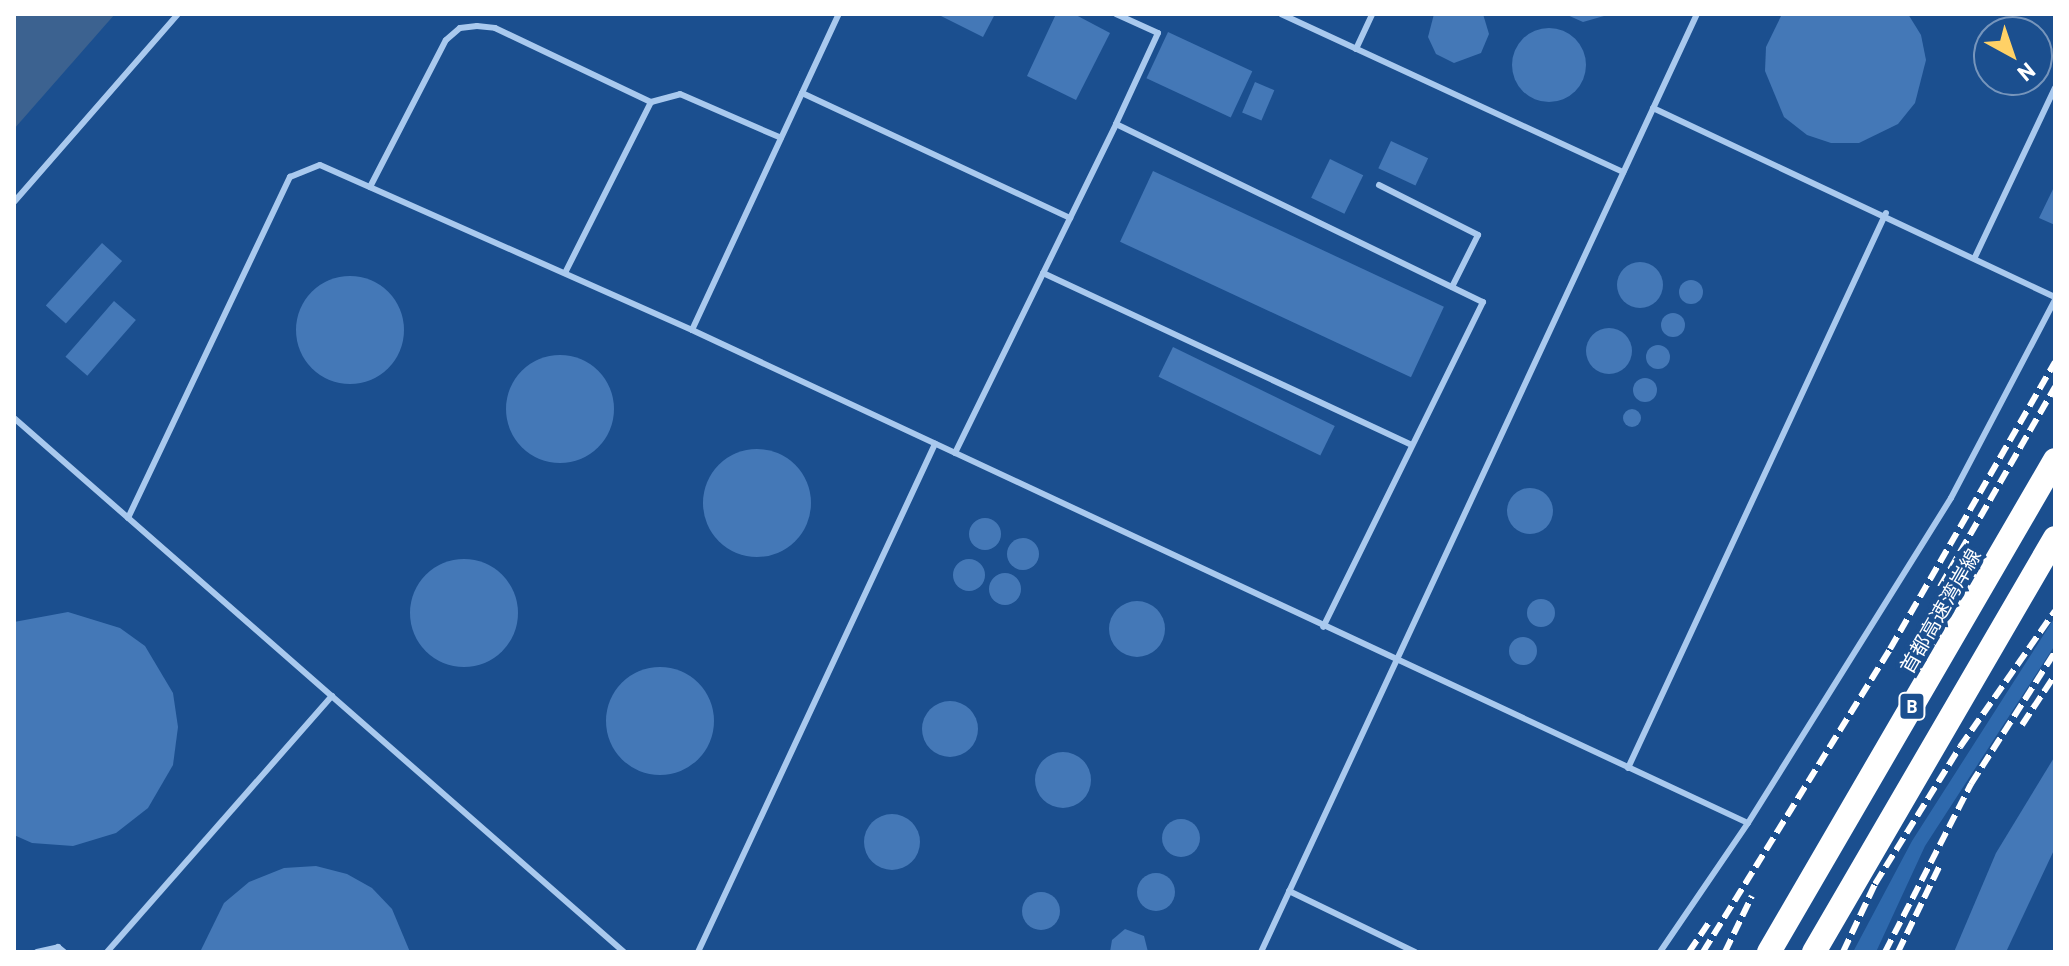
<!DOCTYPE html>
<html>
<head>
<meta charset="utf-8">
<style>
  body { margin:0 }
  #map { position:relative; width:2069px; height:966px; overflow:hidden; background:#1b4f8f; font-family:Barlow,"Noto Sans JP",sans-serif }
  div>[style] { position:absolute }
  .green>* { inset:0; background:#2e69ad }
  .water>* { inset:0; background:#3c6290 }
  .building>* { inset:0; background:#4478b7; transform-origin:0 0 }
  .round { border-radius:50% }
  .service>* { height:6px; margin:-3px; padding:0 3px; transform-origin:3px; border-radius:3px; background:#a9c9ee }
  .motorway>* { height:24px; margin:-12px; padding:0 12px; transform-origin:12px; border-radius:12px; background:#fff }
  .rail>* { height:6px; margin-top:-3px; transform-origin:0; background:repeating-linear-gradient(90deg,#fff 0 14px,transparent 0 20px) }
  span { translate:-50% -50%; white-space:nowrap; text-align:center; line-height:1.15; -webkit-text-stroke:8px #1b4f8f; paint-order:stroke }
  .shield-label span { padding:2px 6px; background:#1b4f8f; border:2px solid; border-radius:6px; -webkit-text-stroke-width:0 }
  .shield-label { font-size:18px; color:#fff; font-weight:700 }
  .street-label { font-size:20px; color:#fff }
  .frame { position:absolute; inset:0; border:16px solid #fff; pointer-events:none }
  .north { position:absolute; left:1973px; top:16px; width:80px; height:80px; box-sizing:border-box; background:#1b4f8f; border:2px solid #7695bc; border-radius:50%; rotate:140deg; font-size:22px; font-weight:700; line-height:32px; text-align:center; color:#fff }
  .north::after { content:''; display:block; margin:auto; width:28px; height:36px; background:#ffd166; clip-path:polygon(50% 0,100% 100%,50% 72%,0 100%) }
</style>
</head>
<body>
<div id="map">
  <div class="green">
    <div style="clip-path:polygon(2055px 617px,2055px 645px,1925px 846px,1876px 952px,1853px 952px,1912px 841px)"></div>
  </div>
  <div class="water">
    <div style="clip-path:polygon(14px 14px,115px 14px,14px 129px)"></div>
  </div>
  <div class="building">
    <div style="clip-path:polygon(937px 14px,995px 14px,983px 37px)"></div>
    <div style="clip-path:polygon(1056px 14px,1074px 14px,1110px 33px,1076px 100px,1027px 76px)"></div>
    <div style="clip-path:polygon(1434px 14px,1483px 14px,1489px 34px,1481px 53px,1454px 63px,1436px 54px,1428px 37px)"></div>
    <div style="clip-path:polygon(1565px 14px,1611px 14px,1583px 22px)"></div>
    <div style="clip-path:polygon(1782px 14px,1908px 14px,1921px 35px,1926px 60px,1915px 103px,1898px 124px,1859px 143px,1831px 143px,1807px 135px,1784px 117px,1765px 71px,1766px 47px)"></div>
    <div class="round" style="left:1512px;top:28px;width:74px;height:74px"></div>
    <div style="left:1168px;top:32px;width:93px;height:51px;rotate:25deg"></div>
    <div style="left:1255px;top:82px;width:21px;height:33px;rotate:23deg"></div>
    <div style="left:1391px;top:141px;width:41px;height:30px;rotate:25deg"></div>
    <div style="left:1330px;top:159px;width:37px;height:43px;rotate:26deg"></div>
    <div style="left:1153px;top:171px;width:321px;height:78px;rotate:25deg"></div>
    <div style="clip-path:polygon(2055px 185px,2055px 225px,2039px 218px)"></div>
    <div style="left:102px;top:243px;width:27px;height:84px;rotate:42deg"></div>
    <div class="round" style="left:1617px;top:262px;width:46px;height:46px"></div>
    <div class="round" style="left:296px;top:276px;width:108px;height:108px"></div>
    <div class="round" style="left:1679px;top:280px;width:24px;height:24px"></div>
    <div style="left:114px;top:301px;width:29px;height:74px;rotate:41deg"></div>
    <div class="round" style="left:1661px;top:313px;width:24px;height:24px"></div>
    <div class="round" style="left:1586px;top:328px;width:46px;height:46px"></div>
    <div class="round" style="left:1646px;top:345px;width:24px;height:24px"></div>
    <div style="left:1173px;top:347px;width:180px;height:33px;rotate:26deg"></div>
    <div class="round" style="left:506px;top:355px;width:108px;height:108px"></div>
    <div class="round" style="left:1633px;top:378px;width:24px;height:24px"></div>
    <div class="round" style="left:1623px;top:409px;width:18px;height:18px"></div>
    <div class="round" style="left:703px;top:449px;width:108px;height:108px"></div>
    <div class="round" style="left:1507px;top:488px;width:46px;height:46px"></div>
    <div class="round" style="left:969px;top:518px;width:32px;height:32px"></div>
    <div class="round" style="left:1007px;top:538px;width:32px;height:32px"></div>
    <div class="round" style="left:410px;top:559px;width:108px;height:108px"></div>
    <div class="round" style="left:953px;top:559px;width:32px;height:32px"></div>
    <div class="round" style="left:989px;top:573px;width:32px;height:32px"></div>
    <div class="round" style="left:1527px;top:599px;width:28px;height:28px"></div>
    <div class="round" style="left:1109px;top:601px;width:56px;height:56px"></div>
    <div style="clip-path:polygon(68px 612px,120px 628px,145px 646px,173px 693px,178px 727px,173px 765px,148px 808px,116px 833px,73px 846px,32px 843px,14px 835px,14px 622px)"></div>
    <div class="round" style="left:1509px;top:637px;width:28px;height:28px"></div>
    <div class="round" style="left:606px;top:667px;width:108px;height:108px"></div>
    <div class="round" style="left:922px;top:701px;width:56px;height:56px"></div>
    <div class="round" style="left:1035px;top:752px;width:56px;height:56px"></div>
    <div style="clip-path:polygon(2055px 756px,2055px 848px,2006px 952px,1954px 952px,1996px 853px)"></div>
    <div class="round" style="left:864px;top:814px;width:56px;height:56px"></div>
    <div class="round" style="left:1162px;top:819px;width:38px;height:38px"></div>
    <div style="clip-path:polygon(316px 866px,347px 874px,372px 888px,392px 909px,410px 952px,200px 952px,224px 903px,249px 882px,284px 868px)"></div>
    <div class="round" style="left:1137px;top:873px;width:38px;height:38px"></div>
    <div class="round" style="left:1022px;top:892px;width:38px;height:38px"></div>
    <div style="clip-path:polygon(1125px 929px,1144px 936px,1148px 952px,1110px 952px,1112px 940px)"></div>
  </div>
  <div class="service">
    <div style="left:1116px;top:14px;width:46px;rotate:24.3deg"></div>
    <div style="left:1158px;top:33px;width:100px;rotate:114.8deg"></div>
    <div style="left:1281px;top:14px;width:377px;rotate:24.8deg"></div>
    <div style="left:1356px;top:49px;width:38px;rotate:-65deg"></div>
    <div style="left:802px;top:93px;width:296px;rotate:25deg"></div>
    <div style="left:1653px;top:108px;width:444px;rotate:25.2deg"></div>
    <div style="left:1379px;top:185px;width:111px;rotate:26.8deg"></div>
    <div style="left:1478px;top:235px;width:58px;rotate:116.6deg"></div>
    <div style="left:370px;top:187px;width:165px;rotate:-62.7deg"></div>
    <div style="left:446px;top:40px;width:18px;rotate:-41deg"></div>
    <div style="left:460px;top:28px;width:17px;rotate:-7deg"></div>
    <div style="left:477px;top:26px;width:18px;rotate:6deg"></div>
    <div style="left:495px;top:28px;width:173px;rotate:25.4deg"></div>
    <div style="left:651px;top:102px;width:30px;rotate:-15deg"></div>
    <div style="left:680px;top:94px;width:110px;rotate:23.5deg"></div>
    <div style="left:14px;top:202px;width:249px;rotate:-48.9deg"></div>
    <div style="left:1975px;top:257px;width:187px;rotate:-64.7deg"></div>
    <div style="left:565px;top:273px;width:191px;rotate:-63.3deg"></div>
    <div style="left:1043px;top:273px;width:407px;rotate:25deg"></div>
    <div style="left:692px;top:330px;width:349px;rotate:-65.1deg"></div>
    <div style="left:14px;top:418px;width:811px;rotate:41.2deg"></div>
    <div style="left:955px;top:453px;width:366px;rotate:-63.9deg"></div>
    <div style="left:1116px;top:124px;width:408px;rotate:25.9deg"></div>
    <div style="left:1483px;top:302px;width:362px;rotate:116.2deg"></div>
    <div style="left:128px;top:518px;width:378px;rotate:-64.6deg"></div>
    <div style="left:290px;top:177px;width:32px;rotate:-22deg"></div>
    <div style="left:320px;top:165px;width:407px;rotate:23.9deg"></div>
    <div style="left:692px;top:330px;width:1165px;rotate:25.03deg"></div>
    <div style="left:1748px;top:823px;width:383px;rotate:-58deg"></div>
    <div style="left:1951px;top:498px;width:224px;rotate:-62.3deg"></div>
    <div style="left:1628px;top:768px;width:612px;rotate:-65.07deg"></div>
    <div style="left:1289px;top:891px;width:140px;rotate:25.8deg"></div>
    <div style="left:37px;top:952px;width:22px;rotate:-13deg"></div>
    <div style="left:58px;top:947px;width:8px;rotate:40deg"></div>
    <div style="left:107px;top:952px;width:341px;rotate:-48.7deg"></div>
    <div style="left:698px;top:952px;width:561px;rotate:-64.99deg"></div>
    <div style="left:1261px;top:952px;width:1034px;rotate:-65.07deg"></div>
    <div style="left:1660px;top:952px;width:156px;rotate:-55.7deg"></div>
  </div>
  <div class="motorway">
    <div style="left:1769px;top:952px;width:569px;rotate:-59.83deg"></div>
    <div style="left:1814px;top:952px;width:479px;rotate:-59.8deg"></div>
  </div>
  <div class="rail">
    <div style="left:1940px;top:587px;width:231px;rotate:-60.1deg"></div>
    <div style="left:2022px;top:725px;width:60px;rotate:-56.6deg"></div>
    <div style="left:1689px;top:952px;width:37px;rotate:-56deg"></div>
    <div style="left:1703px;top:952px;width:356px;rotate:-58.3deg"></div>
    <div style="left:1890px;top:649px;width:331px;rotate:-60.1deg"></div>
    <div style="left:1725px;top:952px;width:62px;rotate:-64.3deg"></div>
    <div style="left:1843px;top:952px;width:75px;rotate:-64.8deg"></div>
    <div style="left:1875px;top:884px;width:161px;rotate:-58.2deg"></div>
    <div style="left:1960px;top:747px;width:166px;rotate:-55.1deg"></div>
    <div style="left:1885px;top:952px;width:189px;rotate:-62.9deg"></div>
    <div style="left:1971px;top:784px;width:156px;rotate:-57.5deg"></div>
    <div style="left:1898px;top:952px;width:99px;rotate:-64.2deg"></div>
  </div>
  <div class="shield-label">
    <span style="left:1912px;top:706px">B</span>
  </div>
  <div class="street-label">
    <span style="left:1940px;top:611px;rotate:-60deg">首都高速湾岸線</span>
  </div>
  <div class="frame"></div>
  <div class="north">N</div>
</div>
</body>
</html>
